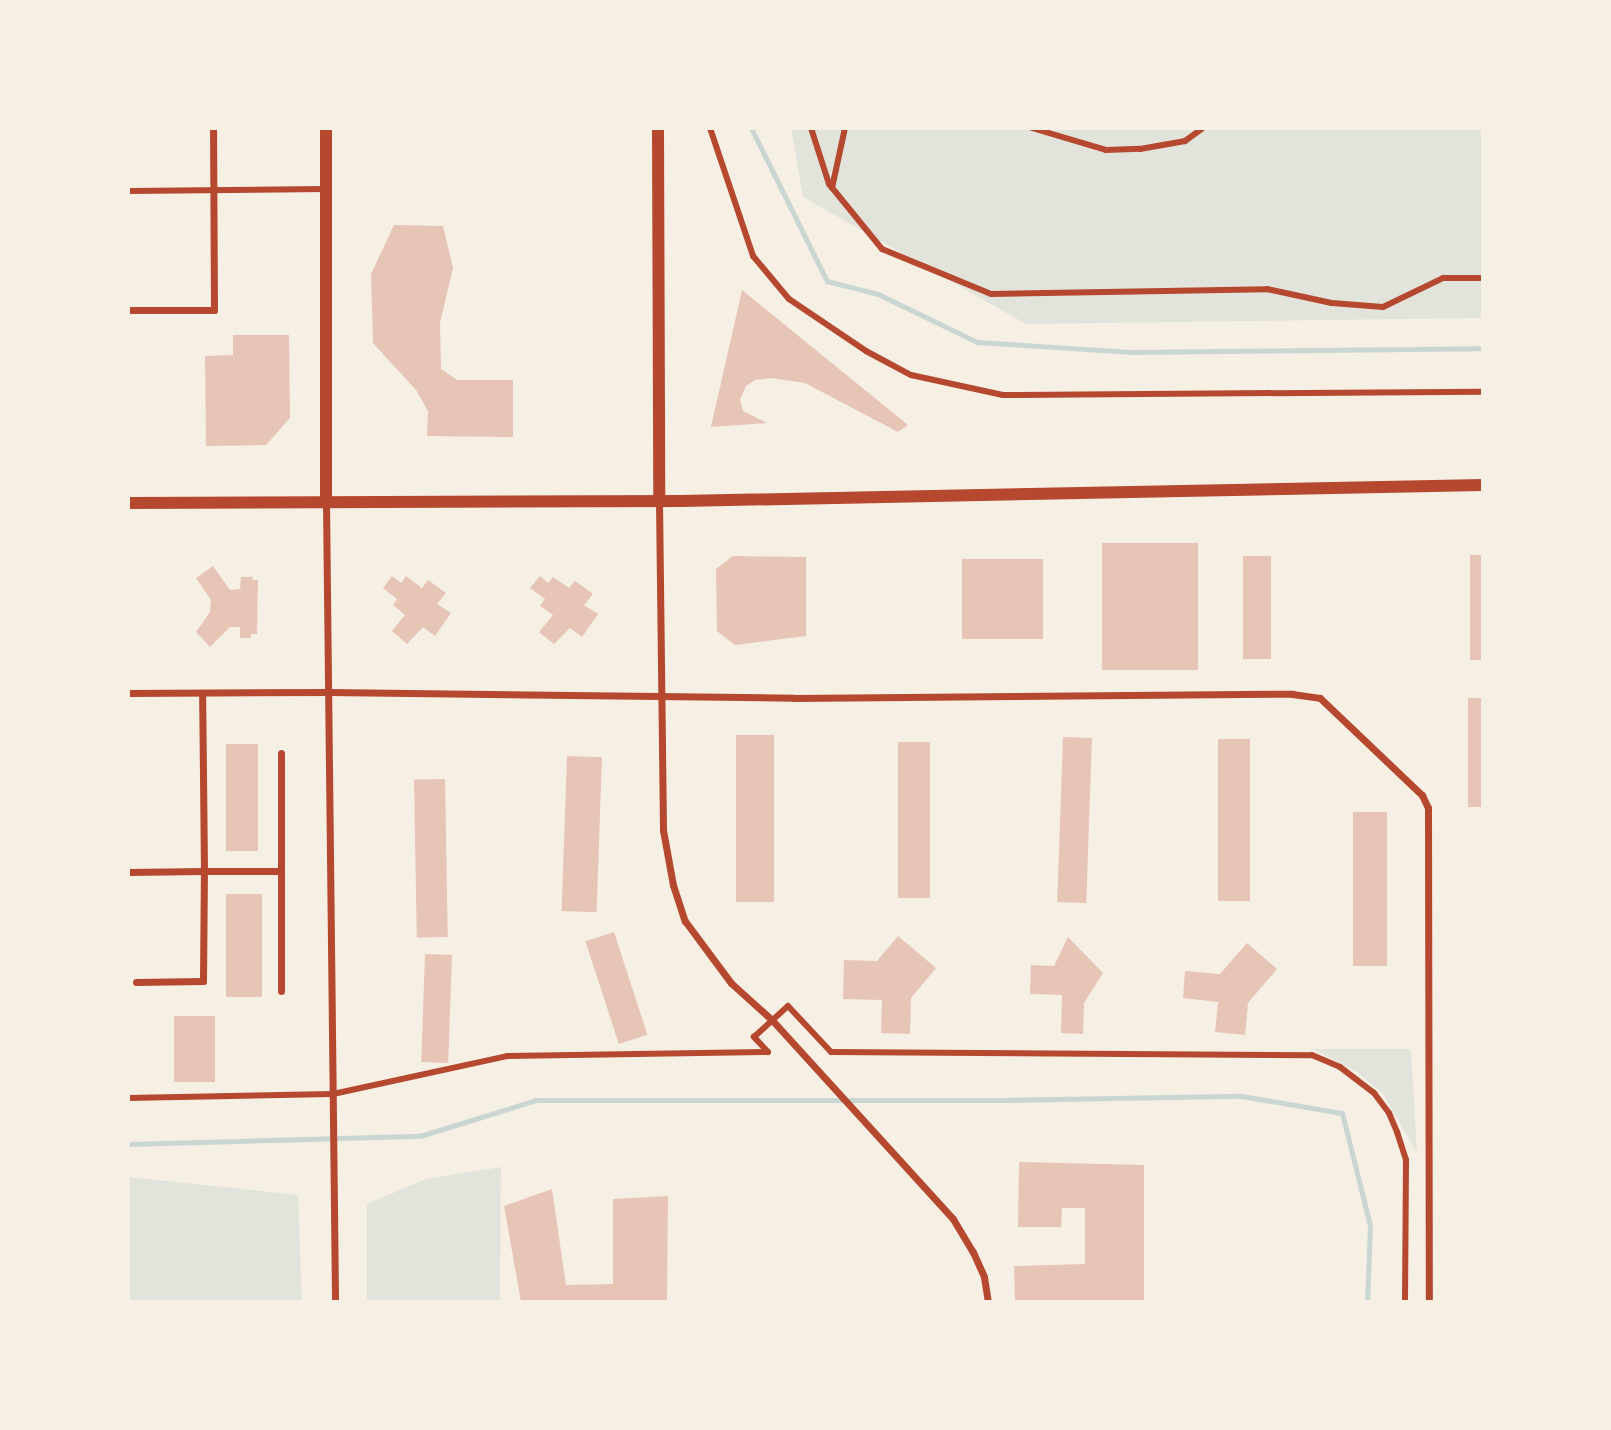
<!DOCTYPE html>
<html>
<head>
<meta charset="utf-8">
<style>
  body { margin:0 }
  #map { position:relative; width:1611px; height:1430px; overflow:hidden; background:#f6efe4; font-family:Cabin,sans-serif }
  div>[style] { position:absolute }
  .green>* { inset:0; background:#e2e4dc }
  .stream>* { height:5px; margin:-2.5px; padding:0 2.5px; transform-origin:2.5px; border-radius:2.5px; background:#c9d6d2 }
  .building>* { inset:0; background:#e6c5b7; transform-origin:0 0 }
  .pedestrian>* { height:6px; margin:-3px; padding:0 3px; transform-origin:3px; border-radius:3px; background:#b5482f }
  .minor>* { height:7px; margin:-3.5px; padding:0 3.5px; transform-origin:3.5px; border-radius:3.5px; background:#b5482f }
  .tertiary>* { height:12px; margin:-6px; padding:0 6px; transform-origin:6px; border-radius:6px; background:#b5482f }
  span { translate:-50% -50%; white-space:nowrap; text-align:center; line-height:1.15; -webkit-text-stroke:5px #f6efe4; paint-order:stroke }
  .frame { position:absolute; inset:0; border:130px solid #f6efe4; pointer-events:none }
</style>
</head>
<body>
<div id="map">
  <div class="green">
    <div style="clip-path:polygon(791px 128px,1483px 128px,1483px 318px,1026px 324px,803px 197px)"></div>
    <div style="clip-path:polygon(1313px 1049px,1411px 1049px,1417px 1153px,1383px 1094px,1357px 1072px)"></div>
    <div style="clip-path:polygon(501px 1167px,500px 1302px,367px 1302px,367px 1204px,426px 1179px)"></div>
    <div style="clip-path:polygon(128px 1177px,298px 1195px,302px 1302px,128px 1302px)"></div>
  </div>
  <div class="stream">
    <div style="left:751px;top:128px;width:171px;rotate:63.6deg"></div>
    <div style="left:827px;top:281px;width:53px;rotate:14.3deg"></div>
    <div style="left:878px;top:294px;width:110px;rotate:25.9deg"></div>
    <div style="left:977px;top:342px;width:153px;rotate:3.7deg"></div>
    <div style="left:1130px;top:352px;width:353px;rotate:-0.6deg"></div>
    <div style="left:128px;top:1144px;width:292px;rotate:-1.6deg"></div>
    <div style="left:420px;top:1136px;width:121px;rotate:-17.2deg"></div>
    <div style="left:536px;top:1100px;width:468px"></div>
    <div style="left:1004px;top:1100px;width:237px;rotate:-1deg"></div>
    <div style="left:1241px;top:1096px;width:102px;rotate:9.6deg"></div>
    <div style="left:1342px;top:1113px;width:115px;rotate:76deg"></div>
    <div style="left:1370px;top:1225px;width:77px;rotate:92.2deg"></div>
  </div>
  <div class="building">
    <div style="clip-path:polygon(394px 225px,443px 226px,453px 268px,440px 323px,441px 369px,457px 380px,513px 380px,513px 437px,427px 436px,428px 411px,416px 390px,373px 343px,371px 274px)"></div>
    <div style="clip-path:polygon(742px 290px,908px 425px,898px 432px,805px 383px,771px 378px,755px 380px,746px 386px,740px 400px,743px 411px,767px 423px,711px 427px)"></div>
    <div style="clip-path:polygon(233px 335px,289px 335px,290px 418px,266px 445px,206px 446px,205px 356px,233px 355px)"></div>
    <div style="left:1198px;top:543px;width:127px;height:96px;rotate:90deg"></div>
    <div style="left:1470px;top:555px;width:13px;height:105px"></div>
    <div style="clip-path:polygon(733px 556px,806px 557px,806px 636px,735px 645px,717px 631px,716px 569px)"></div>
    <div style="left:1271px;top:556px;width:103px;height:28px;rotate:90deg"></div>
    <div style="left:962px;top:559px;width:81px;height:80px"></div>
    <div style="clip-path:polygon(213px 566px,230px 590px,240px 589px,241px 577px,253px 577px,252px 580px,258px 580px,257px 634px,251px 634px,251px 638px,240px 638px,240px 627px,230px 627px,210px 647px,196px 632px,210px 612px,211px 600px,196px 578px)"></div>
    <div style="clip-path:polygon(392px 576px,401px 583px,406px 576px,422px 588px,428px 580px,446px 593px,437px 604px,451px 613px,435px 636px,423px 627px,407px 644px,392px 631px,405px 615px,393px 605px,397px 599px,383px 588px)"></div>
    <div style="clip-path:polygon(540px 576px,548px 583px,553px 577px,569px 588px,575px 581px,593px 594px,584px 605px,598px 614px,582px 637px,570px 628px,554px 644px,539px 632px,553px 615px,540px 606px,545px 599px,530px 588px)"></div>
    <div style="left:1468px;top:698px;width:15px;height:109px"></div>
    <div style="left:736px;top:735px;width:38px;height:167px"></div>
    <div style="left:1063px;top:737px;width:29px;height:165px;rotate:2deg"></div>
    <div style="left:1218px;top:739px;width:32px;height:162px"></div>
    <div style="left:898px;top:742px;width:32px;height:156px"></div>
    <div style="left:226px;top:744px;width:32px;height:107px"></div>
    <div style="left:567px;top:756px;width:35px;height:155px;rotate:2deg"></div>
    <div style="left:445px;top:779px;width:158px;height:31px;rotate:89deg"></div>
    <div style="left:1353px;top:812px;width:34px;height:154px"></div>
    <div style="left:226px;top:894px;width:36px;height:103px"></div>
    <div style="left:614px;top:932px;width:108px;height:30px;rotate:72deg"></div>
    <div style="clip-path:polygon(898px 936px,936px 968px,911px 998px,910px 1034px,881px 1033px,882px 1000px,843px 999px,844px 960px,877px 961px)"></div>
    <div style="clip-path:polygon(1068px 937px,1103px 973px,1084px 1003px,1083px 1034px,1061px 1033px,1062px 995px,1030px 994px,1031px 965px,1054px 966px)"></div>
    <div style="clip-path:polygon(1247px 943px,1277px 969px,1248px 1003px,1245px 1035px,1215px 1032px,1218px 1002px,1183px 998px,1185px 971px,1220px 974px)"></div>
    <div style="left:425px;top:954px;width:27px;height:108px;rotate:2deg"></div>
    <div style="left:174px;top:1016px;width:41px;height:66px"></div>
    <div style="clip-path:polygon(1019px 1162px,1144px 1165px,1144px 1302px,1015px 1302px,1014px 1266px,1085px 1264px,1085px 1208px,1062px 1208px,1061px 1227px,1018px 1227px)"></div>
    <div style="clip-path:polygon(552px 1189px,566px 1285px,613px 1284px,613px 1199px,668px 1196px,667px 1302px,521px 1302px,504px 1206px)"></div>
  </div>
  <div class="pedestrian">
    <div style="left:710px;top:128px;width:135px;rotate:71.4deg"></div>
    <div style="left:753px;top:256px;width:56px;rotate:50.1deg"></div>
    <div style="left:789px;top:299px;width:93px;rotate:34deg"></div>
    <div style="left:866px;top:351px;width:51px;rotate:28.1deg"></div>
    <div style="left:911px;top:375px;width:94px;rotate:12.3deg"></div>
    <div style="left:1003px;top:395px;width:480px;rotate:-0.4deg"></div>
    <div style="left:811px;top:128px;width:59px;rotate:72.2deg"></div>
    <div style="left:829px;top:184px;width:84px;rotate:50.8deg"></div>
    <div style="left:882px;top:249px;width:118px;rotate:22.4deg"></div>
    <div style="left:991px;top:294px;width:276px;rotate:-1deg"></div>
    <div style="left:1267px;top:289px;width:66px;rotate:12.2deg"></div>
    <div style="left:1332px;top:303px;width:51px;rotate:4.5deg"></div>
    <div style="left:1383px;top:307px;width:67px;rotate:-25.8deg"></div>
    <div style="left:1443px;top:278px;width:40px"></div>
    <div style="left:1032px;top:128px;width:77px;rotate:16.6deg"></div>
    <div style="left:1106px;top:150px;width:34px;rotate:-2deg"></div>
    <div style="left:1140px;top:149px;width:46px;rotate:-10.1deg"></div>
    <div style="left:1185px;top:141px;width:22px;rotate:-36deg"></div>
    <div style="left:832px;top:188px;width:61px;rotate:-77.8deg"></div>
    <div style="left:128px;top:191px;width:198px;rotate:-0.6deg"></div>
    <div style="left:128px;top:1098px;width:205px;rotate:-1.1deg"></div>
    <div style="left:333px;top:1094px;width:178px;rotate:-12.3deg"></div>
    <div style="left:507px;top:1056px;width:261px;rotate:-0.9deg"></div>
    <div style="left:768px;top:1052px;width:21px;rotate:-133deg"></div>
    <div style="left:754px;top:1037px;width:46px;rotate:-42.4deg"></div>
    <div style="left:788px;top:1006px;width:63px;rotate:46.9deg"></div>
    <div style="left:831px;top:1052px;width:481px;rotate:0.4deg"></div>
    <div style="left:1312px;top:1055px;width:30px;rotate:23deg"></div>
    <div style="left:1340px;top:1067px;width:43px;rotate:37.4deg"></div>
    <div style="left:1374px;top:1093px;width:25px;rotate:53deg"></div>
    <div style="left:1389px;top:1113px;width:21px;rotate:67deg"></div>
    <div style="left:1397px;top:1132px;width:29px;rotate:72deg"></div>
    <div style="left:1406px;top:1160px;width:142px;rotate:90.4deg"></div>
  </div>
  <div class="minor">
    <div style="left:128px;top:310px;width:86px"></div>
    <div style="left:214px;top:310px;width:182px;rotate:-90.3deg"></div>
    <div style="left:659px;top:501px;width:329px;rotate:89.3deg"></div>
    <div style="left:663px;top:830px;width:56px;rotate:79.7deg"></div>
    <div style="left:673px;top:885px;width:38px;rotate:72deg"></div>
    <div style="left:685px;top:921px;width:77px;rotate:53.4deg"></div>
    <div style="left:731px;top:983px;width:55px;rotate:42.1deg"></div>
    <div style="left:772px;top:1020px;width:269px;rotate:47.7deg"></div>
    <div style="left:953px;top:1219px;width:39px;rotate:59deg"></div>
    <div style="left:973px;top:1252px;width:27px;rotate:66deg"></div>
    <div style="left:984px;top:1277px;width:25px;rotate:81deg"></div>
    <div style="left:326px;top:503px;width:799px;rotate:89.35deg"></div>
    <div style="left:128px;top:693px;width:200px;rotate:-0.3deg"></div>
    <div style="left:328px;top:692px;width:466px;rotate:0.7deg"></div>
    <div style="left:794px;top:698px;width:498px;rotate:-0.5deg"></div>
    <div style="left:1292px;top:694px;width:28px;rotate:8deg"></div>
    <div style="left:1320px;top:698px;width:141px;rotate:43.6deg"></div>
    <div style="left:1422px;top:795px;width:14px;rotate:65deg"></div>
    <div style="left:1428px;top:808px;width:494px;rotate:89.9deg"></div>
    <div style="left:281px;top:753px;width:118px;rotate:90deg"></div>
    <div style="left:128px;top:872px;width:76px;rotate:-0.8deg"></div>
    <div style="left:204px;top:871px;width:178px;rotate:-90.6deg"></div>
    <div style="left:136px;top:982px;width:67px;rotate:-0.9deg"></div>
    <div style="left:203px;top:981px;width:110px;rotate:-89.5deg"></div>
    <div style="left:204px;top:871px;width:77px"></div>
    <div style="left:281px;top:871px;width:120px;rotate:90deg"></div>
  </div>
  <div class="tertiary">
    <div style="left:326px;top:128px;width:375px;rotate:90deg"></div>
    <div style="left:658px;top:128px;width:373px;rotate:89.8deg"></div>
    <div style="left:128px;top:503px;width:553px;rotate:-0.21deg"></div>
    <div style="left:681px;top:501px;width:802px;rotate:-1.14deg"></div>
  </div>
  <div class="frame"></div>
</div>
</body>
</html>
